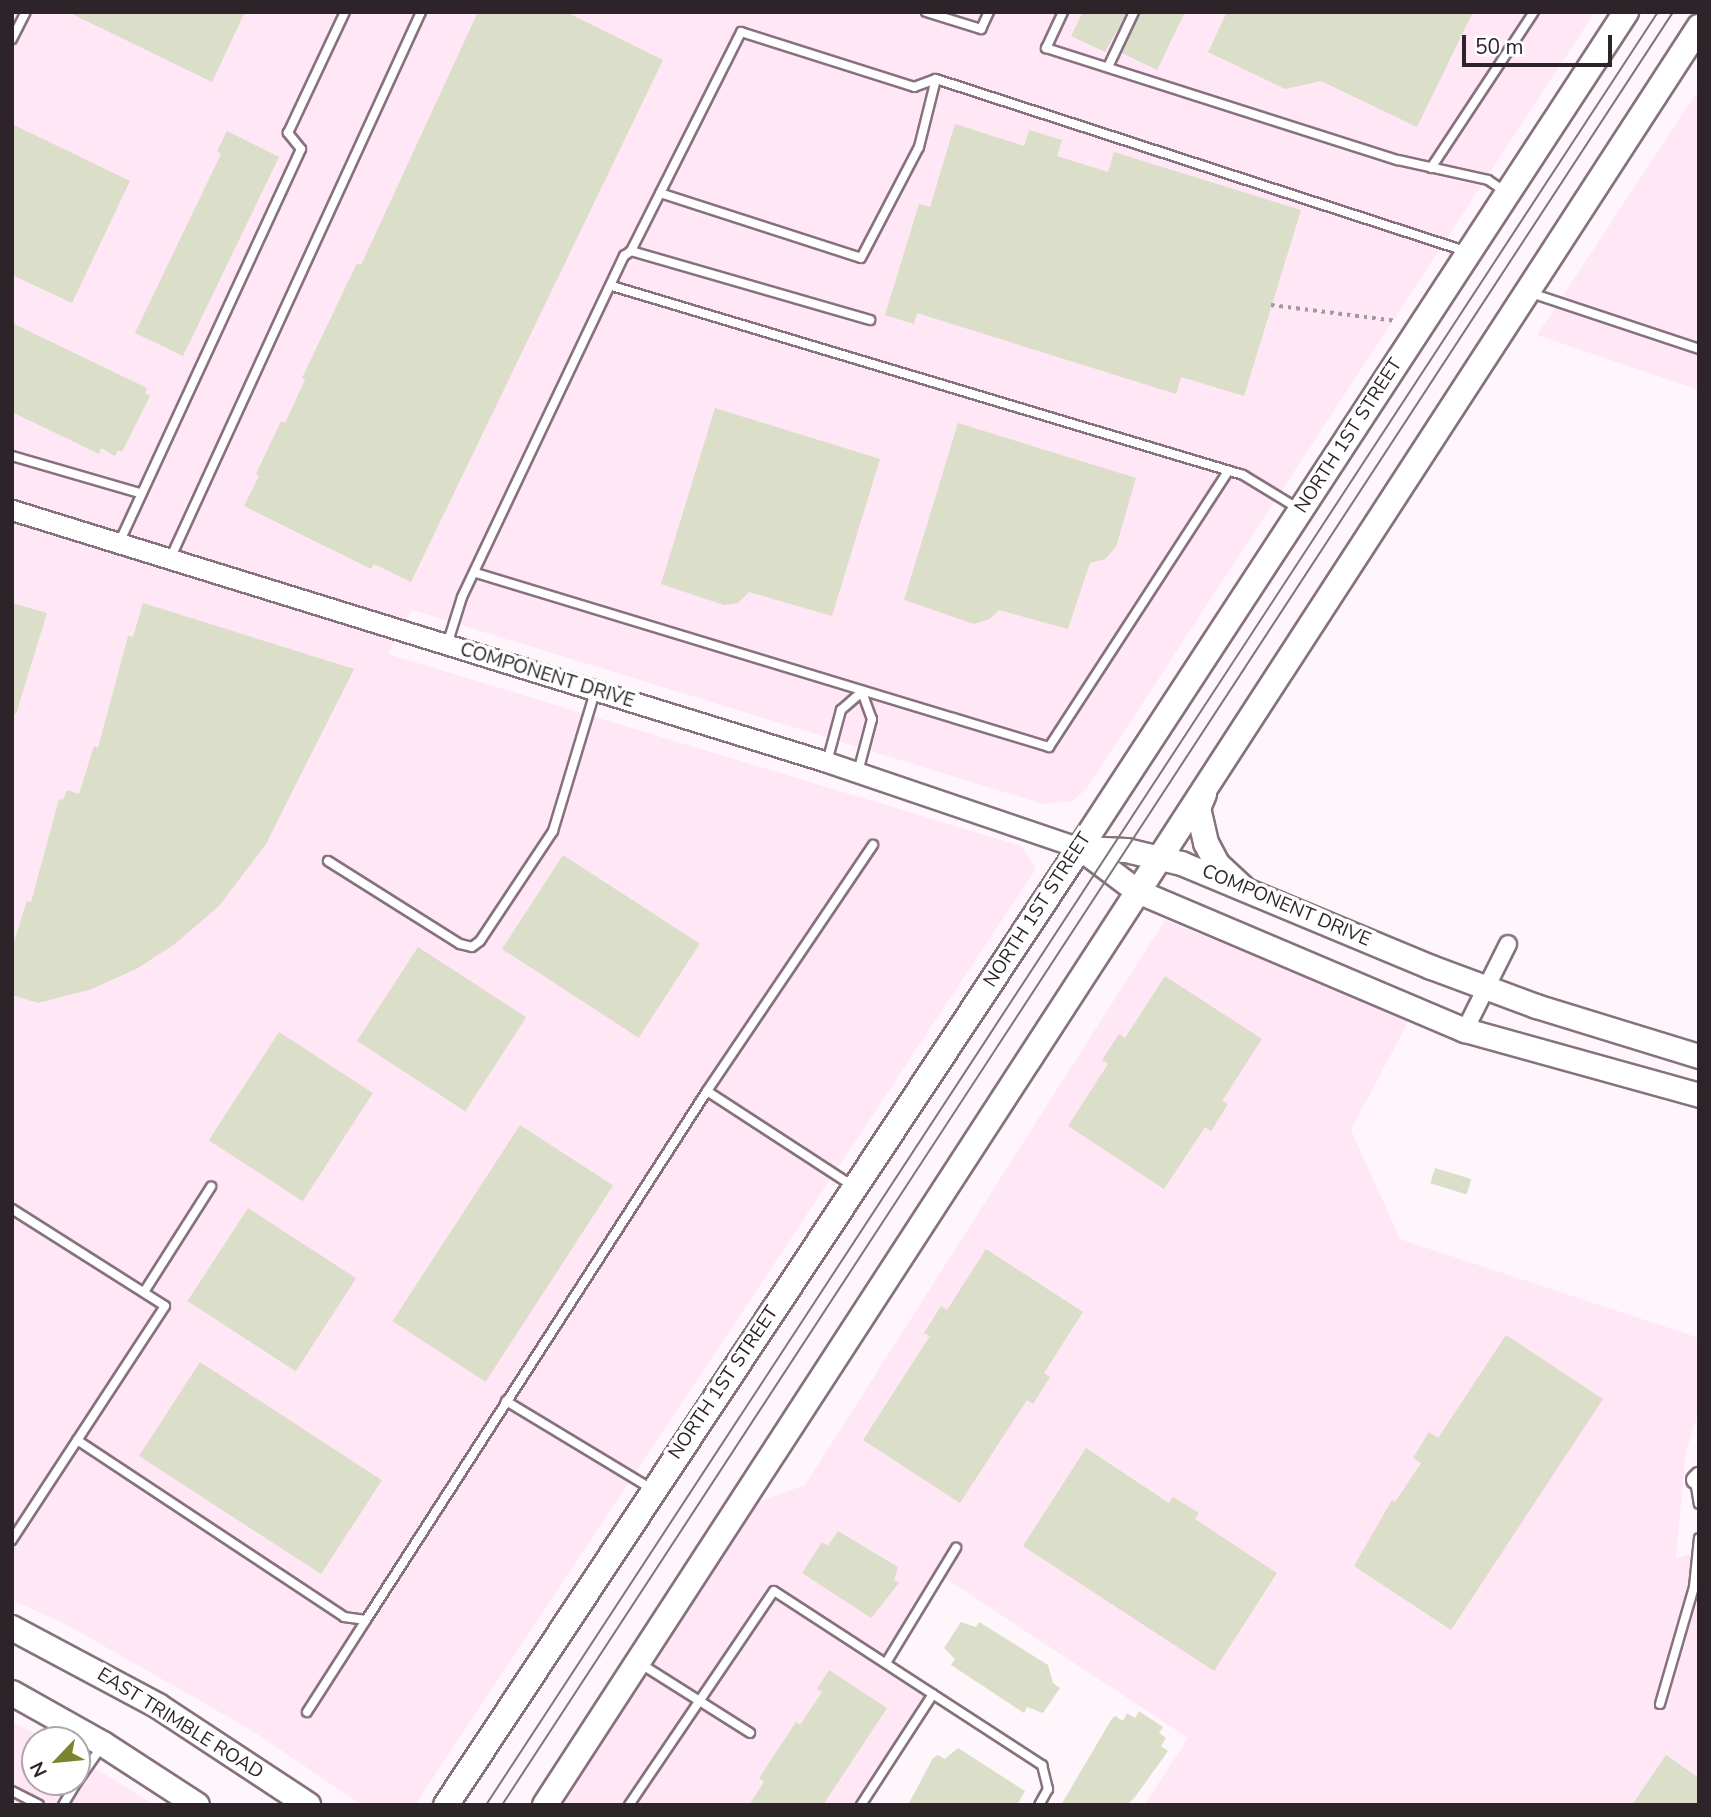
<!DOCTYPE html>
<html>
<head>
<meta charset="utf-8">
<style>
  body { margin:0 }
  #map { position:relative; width:1711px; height:1817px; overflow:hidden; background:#fff6fb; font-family:"Nunito Sans",sans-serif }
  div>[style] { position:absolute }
  .built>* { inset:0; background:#ffe7f6 }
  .building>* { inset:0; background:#dbdec8; transform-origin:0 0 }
  .path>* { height:3.5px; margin-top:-1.75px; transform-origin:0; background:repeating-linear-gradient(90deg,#a1999e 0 3.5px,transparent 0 8.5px) }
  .roads { filter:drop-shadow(2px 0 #86727e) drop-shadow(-2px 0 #86727e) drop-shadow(0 2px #86727e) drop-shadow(0 -2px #86727e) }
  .service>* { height:8px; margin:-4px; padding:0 4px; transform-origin:4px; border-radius:4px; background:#fff }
  .minor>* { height:16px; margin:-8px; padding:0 8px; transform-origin:8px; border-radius:8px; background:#fff }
  .tertiary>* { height:19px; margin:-9.5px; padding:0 9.5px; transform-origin:9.5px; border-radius:9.5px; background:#fff }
  .secondary>* { height:23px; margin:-11.5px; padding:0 11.5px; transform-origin:11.5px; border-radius:11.5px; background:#fff }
  .primary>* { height:24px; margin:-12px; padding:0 12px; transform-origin:12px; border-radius:12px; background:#fff }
  .tram>* { height:2px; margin:-1px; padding:0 1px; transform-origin:1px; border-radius:1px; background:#7f767b }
  span { translate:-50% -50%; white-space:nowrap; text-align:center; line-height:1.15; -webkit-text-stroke:7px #fff; paint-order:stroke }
  .street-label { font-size:19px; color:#2c2429 }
  .frame { position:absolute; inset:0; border:14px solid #2c2429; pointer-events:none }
  .north { position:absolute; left:21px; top:1726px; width:70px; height:70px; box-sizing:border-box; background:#fff; border:2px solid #aba7a9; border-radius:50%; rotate:244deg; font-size:19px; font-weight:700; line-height:28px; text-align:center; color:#2c2429 }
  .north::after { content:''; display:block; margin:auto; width:24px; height:32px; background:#7d832e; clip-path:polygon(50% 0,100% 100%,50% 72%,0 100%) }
  .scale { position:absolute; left:1462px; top:35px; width:150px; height:32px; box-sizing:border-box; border:4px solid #2c2429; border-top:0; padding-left:9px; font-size:21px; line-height:24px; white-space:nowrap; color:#2c2429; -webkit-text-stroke:5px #fff; paint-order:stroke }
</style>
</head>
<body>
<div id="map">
  <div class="built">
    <div style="clip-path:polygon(12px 12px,1595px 12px,1087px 788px,1073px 801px,1043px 804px,412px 610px,388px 654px,1021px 846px,1036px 869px,415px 1805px,362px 1805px,251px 1730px,67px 1625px,12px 1600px)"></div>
    <div style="clip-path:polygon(1699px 89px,1699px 390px,1537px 335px)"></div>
    <div style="clip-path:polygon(1165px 920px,1409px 1020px,1351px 1130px,1400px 1239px,1699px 1338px,1699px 1411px,1686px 1451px,1676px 1558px,1699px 1551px,1699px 1805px,1144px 1805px,1188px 1738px,939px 1574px,886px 1663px,933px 1694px,861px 1805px,560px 1805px,760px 1501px,805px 1485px)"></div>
    <div style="clip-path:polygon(12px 1722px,48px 1740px,35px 1740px,35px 1782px,77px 1782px,77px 1757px,155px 1805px,12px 1805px)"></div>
  </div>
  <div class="building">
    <div style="clip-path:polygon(68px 12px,245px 12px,212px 82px)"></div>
    <div style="clip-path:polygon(478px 12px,566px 12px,663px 60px,411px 582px,374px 564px,371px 569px,244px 506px,259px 476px,256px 474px,281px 421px,285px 423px,305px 380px,302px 378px,357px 263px,361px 265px)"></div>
    <div style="clip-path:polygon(1083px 12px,1127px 12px,1105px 52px,1071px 36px)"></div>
    <div style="clip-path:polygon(1140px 12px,1185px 12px,1157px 70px,1122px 53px)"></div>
    <div style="clip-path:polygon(1227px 12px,1473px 12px,1417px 127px,1321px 81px,1285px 89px,1208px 52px)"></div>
    <div style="clip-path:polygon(12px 124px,130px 181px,72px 303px,12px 275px)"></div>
    <div style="clip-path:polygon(955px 124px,1024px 146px,1029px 130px,1062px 140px,1057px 156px,1108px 172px,1114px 152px,1301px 210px,1244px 396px,1181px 377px,1176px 394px,917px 313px,914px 324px,885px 315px,919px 204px,930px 207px)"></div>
    <div style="clip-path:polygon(227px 131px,279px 157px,183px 356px,135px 333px,221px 154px,217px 151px)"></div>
    <div style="clip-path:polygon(12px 323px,147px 388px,145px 393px,150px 396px,122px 452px,118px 450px,115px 456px,101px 448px,99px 454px,12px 412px)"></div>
    <div style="clip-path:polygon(715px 408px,880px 459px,832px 616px,749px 592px,738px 603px,724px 605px,661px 584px)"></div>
    <div style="clip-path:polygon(958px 423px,1136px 478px,1116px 547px,1105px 559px,1090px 563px,1068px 629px,999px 610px,990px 619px,974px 624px,904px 600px)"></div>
    <div style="clip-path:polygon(12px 603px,47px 613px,16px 714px,12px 713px)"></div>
    <div style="clip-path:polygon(143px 603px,354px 669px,266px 844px,219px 906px,175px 944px,138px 968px,92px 989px,38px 1003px,12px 995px,12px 948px,27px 901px,31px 902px,59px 799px,63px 800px,67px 790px,79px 794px,94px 746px,98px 748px,128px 636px,133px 637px)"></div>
    <div style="left:563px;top:855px;width:163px;height:112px;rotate:33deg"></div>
    <div style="left:418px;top:947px;width:129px;height:112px;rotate:33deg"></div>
    <div style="clip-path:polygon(1165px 976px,1262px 1039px,1222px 1101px,1228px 1104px,1211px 1131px,1205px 1127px,1164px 1189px,1068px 1126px,1108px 1064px,1102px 1060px,1119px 1034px,1125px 1038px)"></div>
    <div style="left:279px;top:1032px;width:112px;height:129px;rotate:33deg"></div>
    <div style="left:520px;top:1125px;width:111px;height:234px;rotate:33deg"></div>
    <div style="left:1435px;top:1168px;width:38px;height:16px;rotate:17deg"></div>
    <div style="left:248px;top:1208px;width:129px;height:111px;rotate:33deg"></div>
    <div style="clip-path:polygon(986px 1249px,1083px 1312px,1044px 1373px,1050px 1377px,1033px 1404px,1027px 1400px,960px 1503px,863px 1440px,930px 1336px,924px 1333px,941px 1306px,947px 1310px)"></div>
    <div style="clip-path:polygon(1506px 1335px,1603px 1399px,1451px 1630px,1354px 1566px,1392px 1500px,1395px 1502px,1421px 1463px,1413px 1458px,1429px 1432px,1438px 1438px)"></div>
    <div style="left:200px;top:1362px;width:217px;height:112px;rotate:33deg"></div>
    <div style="clip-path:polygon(1086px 1448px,1169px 1503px,1173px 1497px,1199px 1513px,1195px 1519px,1277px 1573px,1214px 1671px,1023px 1546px)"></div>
    <div style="clip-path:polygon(838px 1531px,898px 1567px,894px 1580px,899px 1583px,871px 1618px,802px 1573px,822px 1542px,828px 1546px)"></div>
    <div style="clip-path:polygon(961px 1622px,976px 1627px,979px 1622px,1048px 1665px,1053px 1683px,1060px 1688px,1043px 1713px,1027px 1707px,1024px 1713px,951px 1665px,955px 1659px,944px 1648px)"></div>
    <div style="clip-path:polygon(829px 1670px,887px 1708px,823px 1805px,749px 1805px,764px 1782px,759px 1778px,796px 1722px,800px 1725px,822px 1692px,817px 1689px)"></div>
    <div style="clip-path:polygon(1139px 1711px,1163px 1727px,1159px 1733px,1166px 1738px,1161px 1746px,1168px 1751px,1135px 1797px,1127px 1805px,1061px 1805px,1111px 1720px,1115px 1716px,1123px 1721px,1127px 1713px,1135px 1718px)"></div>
    <div style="clip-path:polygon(958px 1748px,1025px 1791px,1017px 1805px,908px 1805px,933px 1758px,938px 1755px,945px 1759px)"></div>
    <div style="clip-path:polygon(1666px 1755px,1699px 1778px,1699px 1805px,1632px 1805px)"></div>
  </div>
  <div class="path">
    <div style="left:1271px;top:305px;width:127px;rotate:7.2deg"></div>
  </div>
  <div class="roads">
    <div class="service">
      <div style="left:926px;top:12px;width:58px;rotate:17.2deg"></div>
      <div style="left:981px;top:29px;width:19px;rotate:-65deg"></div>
      <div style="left:1063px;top:12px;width:40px;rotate:115deg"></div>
      <div style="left:1046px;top:48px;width:369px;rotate:17.7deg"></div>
      <div style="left:1398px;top:160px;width:92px;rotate:12.5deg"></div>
      <div style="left:1488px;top:180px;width:22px;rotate:34deg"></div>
      <div style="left:12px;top:39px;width:30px;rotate:-63deg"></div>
      <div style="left:1108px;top:67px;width:61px;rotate:-64.7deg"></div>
      <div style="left:1431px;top:168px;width:187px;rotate:-56.6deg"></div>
      <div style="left:660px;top:193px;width:211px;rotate:17.9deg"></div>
      <div style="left:861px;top:258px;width:125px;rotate:-62.4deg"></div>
      <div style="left:919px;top:147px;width:70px;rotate:-76deg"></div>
      <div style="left:631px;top:251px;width:245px;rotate:-63.3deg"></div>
      <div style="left:741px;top:32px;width:182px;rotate:17.6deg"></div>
      <div style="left:914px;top:87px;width:23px;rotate:-20deg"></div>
      <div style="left:936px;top:79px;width:556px;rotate:18.01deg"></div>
      <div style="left:612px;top:286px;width:659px;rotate:16.67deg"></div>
      <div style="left:1243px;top:475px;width:66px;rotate:31.3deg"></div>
      <div style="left:1531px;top:293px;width:177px;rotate:18.4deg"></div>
      <div style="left:12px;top:456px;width:132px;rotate:16.2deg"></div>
      <div style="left:119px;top:543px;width:434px;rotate:-65.2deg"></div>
      <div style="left:301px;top:149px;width:21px;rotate:-129deg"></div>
      <div style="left:288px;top:133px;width:134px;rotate:-64.8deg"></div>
      <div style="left:170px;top:559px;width:602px;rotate:-65.35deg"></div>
      <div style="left:476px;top:573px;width:599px;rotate:16.89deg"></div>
      <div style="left:1049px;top:747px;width:329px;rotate:-57deg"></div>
      <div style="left:447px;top:645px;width:50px;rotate:-72.6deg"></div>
      <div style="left:462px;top:597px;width:378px;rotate:-64.6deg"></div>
      <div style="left:624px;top:256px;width:9px;rotate:-36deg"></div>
      <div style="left:631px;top:251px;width:249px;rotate:16.1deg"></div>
      <div style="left:827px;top:762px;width:54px;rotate:-74.9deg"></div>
      <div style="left:841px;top:710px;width:28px;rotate:-41deg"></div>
      <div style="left:862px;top:692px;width:29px;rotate:70deg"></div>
      <div style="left:872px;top:719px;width:55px;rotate:104.8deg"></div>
      <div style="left:328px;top:861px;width:156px;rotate:32.2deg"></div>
      <div style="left:460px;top:944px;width:12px;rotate:14deg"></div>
      <div style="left:472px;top:947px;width:10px;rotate:-37deg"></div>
      <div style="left:480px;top:941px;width:132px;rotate:-56.4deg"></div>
      <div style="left:553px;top:831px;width:145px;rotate:-73.2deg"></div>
      <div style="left:707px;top:1091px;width:174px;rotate:33.1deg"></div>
      <div style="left:12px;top:1209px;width:181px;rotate:32.4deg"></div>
      <div style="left:165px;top:1306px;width:280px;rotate:123.2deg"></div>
      <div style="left:144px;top:1292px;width:125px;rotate:-57.5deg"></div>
      <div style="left:506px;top:1401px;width:168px;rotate:31.1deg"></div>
      <div style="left:77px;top:1440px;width:320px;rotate:33.5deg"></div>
      <div style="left:344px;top:1617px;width:22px;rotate:8deg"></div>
      <div style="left:366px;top:1620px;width:629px;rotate:-57.19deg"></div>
      <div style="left:707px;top:1091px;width:297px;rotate:-56deg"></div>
      <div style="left:1695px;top:1480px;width:24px;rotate:81deg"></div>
      <div style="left:886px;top:1663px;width:135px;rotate:-58.7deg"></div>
      <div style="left:641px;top:1664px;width:129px;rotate:32.3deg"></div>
      <div style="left:1660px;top:1704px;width:122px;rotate:-73.8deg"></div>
      <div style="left:1694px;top:1587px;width:49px;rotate:-84.2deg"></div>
      <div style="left:307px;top:1712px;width:109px;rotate:-57.3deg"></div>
      <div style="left:77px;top:1782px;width:44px;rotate:-55.2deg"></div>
      <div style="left:12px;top:1791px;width:30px;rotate:27deg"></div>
      <div style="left:63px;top:1805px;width:27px;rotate:-59deg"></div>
      <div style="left:629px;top:1805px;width:258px;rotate:-55.9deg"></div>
      <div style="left:774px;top:1591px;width:320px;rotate:33deg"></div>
      <div style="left:1042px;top:1765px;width:25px;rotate:76deg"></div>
      <div style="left:1048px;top:1789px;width:18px;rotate:119deg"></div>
      <div style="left:861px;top:1805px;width:132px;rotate:-57deg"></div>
    </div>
    <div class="minor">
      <div style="left:1465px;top:1030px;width:96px;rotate:-63.4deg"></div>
      <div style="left:1695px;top:1480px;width:6px;rotate:-45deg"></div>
    </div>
    <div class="tertiary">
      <div style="left:12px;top:510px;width:853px;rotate:17.18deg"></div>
      <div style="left:827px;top:762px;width:267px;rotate:18.8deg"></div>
    </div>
    <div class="secondary">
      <div style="left:1080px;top:848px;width:71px;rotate:37deg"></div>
      <div style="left:1137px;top:891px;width:356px;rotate:23deg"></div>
      <div style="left:1465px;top:1030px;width:243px;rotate:15.5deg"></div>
      <div style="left:1080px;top:848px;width:46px;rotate:2.5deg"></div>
      <div style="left:1126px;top:850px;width:57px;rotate:13.3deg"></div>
      <div style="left:1181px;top:863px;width:271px;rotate:22.6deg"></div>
      <div style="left:1431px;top:967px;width:112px;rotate:20.4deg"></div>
      <div style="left:1536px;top:1006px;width:170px;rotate:17.1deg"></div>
    </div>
    <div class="primary">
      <div style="left:1204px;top:794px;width:15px;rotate:113deg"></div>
      <div style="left:1198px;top:808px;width:36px;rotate:77deg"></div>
      <div style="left:1206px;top:843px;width:24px;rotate:62deg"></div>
      <div style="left:1217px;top:864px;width:35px;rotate:43deg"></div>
      <div style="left:12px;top:1628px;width:166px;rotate:28.1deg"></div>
      <div style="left:158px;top:1706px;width:180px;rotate:33.4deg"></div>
      <div style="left:12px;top:1693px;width:104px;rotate:29.3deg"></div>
      <div style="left:103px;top:1744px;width:112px;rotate:33deg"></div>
      <div style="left:446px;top:1805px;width:1148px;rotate:-56.48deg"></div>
      <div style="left:1080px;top:848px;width:999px;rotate:-56.85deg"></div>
      <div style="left:545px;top:1805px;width:2120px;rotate:-57.01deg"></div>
    </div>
  </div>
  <div class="tram">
    <div style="left:486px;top:1805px;width:2142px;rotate:-56.83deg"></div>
    <div style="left:502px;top:1805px;width:2142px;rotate:-56.85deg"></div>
  </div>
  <div class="street-label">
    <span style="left:1349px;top:436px;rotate:-57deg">NORTH 1ST STREET</span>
    <span style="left:547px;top:676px;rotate:17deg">COMPONENT DRIVE</span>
    <span style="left:1286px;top:906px;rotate:23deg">COMPONENT DRIVE</span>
    <span style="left:1038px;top:910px;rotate:-57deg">NORTH 1ST STREET</span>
    <span style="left:724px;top:1383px;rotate:-56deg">NORTH 1ST STREET</span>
    <span style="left:180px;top:1724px;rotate:32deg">EAST TRIMBLE ROAD</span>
  </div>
  <div class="frame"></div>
  <div class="north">N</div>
  <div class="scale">50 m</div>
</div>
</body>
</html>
